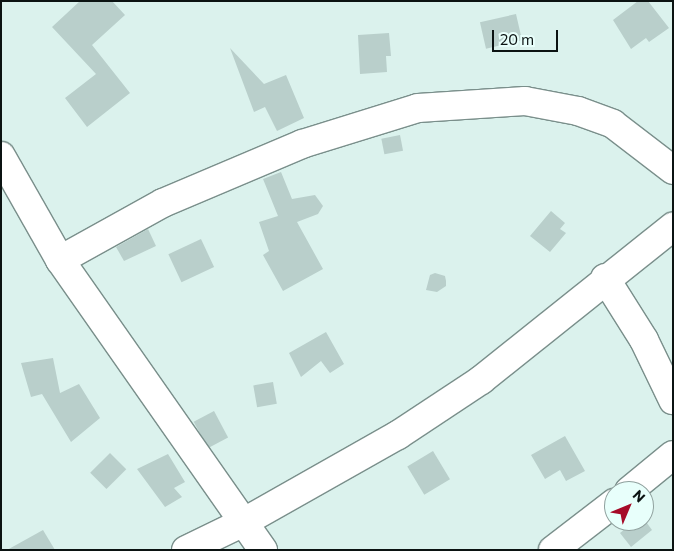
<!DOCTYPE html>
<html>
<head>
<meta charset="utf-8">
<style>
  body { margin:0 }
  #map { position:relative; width:674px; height:551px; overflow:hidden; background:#dbf2ed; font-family:Commissioner,sans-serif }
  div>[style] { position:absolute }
  .building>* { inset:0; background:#b9cfcb; transform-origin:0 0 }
  .roads { filter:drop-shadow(1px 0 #7a8f8b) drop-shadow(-1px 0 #7a8f8b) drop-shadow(0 1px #7a8f8b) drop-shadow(0 -1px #7a8f8b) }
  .minor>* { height:28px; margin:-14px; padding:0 14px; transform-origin:14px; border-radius:14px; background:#fff }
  span { translate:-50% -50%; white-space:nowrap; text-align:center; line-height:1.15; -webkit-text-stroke:4px #e8fffb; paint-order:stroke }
  .frame { position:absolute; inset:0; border:2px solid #0b1312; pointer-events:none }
  .north { position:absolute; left:604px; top:481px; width:50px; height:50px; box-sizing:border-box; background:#e8fffb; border:1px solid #90a19e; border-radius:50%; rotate:45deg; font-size:14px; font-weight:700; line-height:20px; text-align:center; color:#0b1312 }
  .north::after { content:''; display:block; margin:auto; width:18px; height:22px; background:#a60b28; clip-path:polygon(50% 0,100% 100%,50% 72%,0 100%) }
  .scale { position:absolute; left:492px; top:30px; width:66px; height:22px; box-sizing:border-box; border:2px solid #0b1312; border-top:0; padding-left:6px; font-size:15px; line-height:18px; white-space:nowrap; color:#0b1312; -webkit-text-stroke:4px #e8fffb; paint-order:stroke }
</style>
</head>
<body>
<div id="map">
  <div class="building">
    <div style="clip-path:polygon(80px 1px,112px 1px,125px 15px,92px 45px,130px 93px,87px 127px,65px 98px,96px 74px,52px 27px)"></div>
    <div style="clip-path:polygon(638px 1px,648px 1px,669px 28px,649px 42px,646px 38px,631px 49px,613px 20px)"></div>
    <div style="left:516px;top:14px;width:27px;height:37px;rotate:77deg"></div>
    <div style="clip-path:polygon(389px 33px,391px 56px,386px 56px,387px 72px,360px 74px,358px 35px)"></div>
    <div style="clip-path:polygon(230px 48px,264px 84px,286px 75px,304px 118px,277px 131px,265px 107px,254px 112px)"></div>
    <div style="left:400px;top:135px;width:16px;height:19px;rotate:79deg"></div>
    <div style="clip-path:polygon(281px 172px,292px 199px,315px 195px,323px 206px,318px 214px,297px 222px,323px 269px,283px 291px,263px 255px,269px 251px,259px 222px,278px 216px,263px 179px)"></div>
    <div style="clip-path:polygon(551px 211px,565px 223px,560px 229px,566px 233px,550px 252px,530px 236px)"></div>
    <div style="clip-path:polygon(148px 229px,156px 246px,124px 261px,116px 247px)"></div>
    <div style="left:201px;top:239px;width:31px;height:36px;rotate:65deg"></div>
    <div style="clip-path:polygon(435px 273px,445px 276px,446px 281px,446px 286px,437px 292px,426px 290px,430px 275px)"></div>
    <div style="clip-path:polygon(326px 332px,344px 364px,330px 373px,321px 361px,301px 377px,289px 353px)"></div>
    <div style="clip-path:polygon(53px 358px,60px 393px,79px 384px,100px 418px,71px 442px,42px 394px,31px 397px,21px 363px)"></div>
    <div style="left:273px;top:382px;width:22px;height:20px;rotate:80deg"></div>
    <div style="left:214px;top:411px;width:30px;height:23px;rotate:62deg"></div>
    <div style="clip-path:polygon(565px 436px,585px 471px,566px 481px,560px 470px,545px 479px,531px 455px)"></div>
    <div style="left:433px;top:451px;width:33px;height:30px;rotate:59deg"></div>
    <div style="left:110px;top:453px;width:23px;height:28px;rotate:45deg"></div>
    <div style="clip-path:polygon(168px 454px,185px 482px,174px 488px,182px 497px,165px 507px,137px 469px)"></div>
    <div style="clip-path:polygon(644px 519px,652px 530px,631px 547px,620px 533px,635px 521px)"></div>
    <div style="clip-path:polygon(43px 530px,55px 550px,7px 550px)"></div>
  </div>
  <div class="roads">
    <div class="minor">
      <div style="left:1px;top:156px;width:120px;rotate:60.4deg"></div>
      <div style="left:60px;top:260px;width:354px;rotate:55deg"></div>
      <div style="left:60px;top:260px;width:118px;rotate:-29deg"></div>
      <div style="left:163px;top:203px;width:151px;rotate:-23deg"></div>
      <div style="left:302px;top:144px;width:121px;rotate:-17.2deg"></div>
      <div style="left:418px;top:108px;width:107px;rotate:-3.7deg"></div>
      <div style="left:525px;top:101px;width:54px;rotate:10.7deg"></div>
      <div style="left:578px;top:111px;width:37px;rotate:20deg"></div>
      <div style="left:613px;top:124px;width:76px;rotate:37.5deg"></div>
      <div style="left:605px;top:278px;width:73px;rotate:57.8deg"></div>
      <div style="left:644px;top:340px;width:67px;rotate:64.2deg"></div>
      <div style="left:629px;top:491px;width:57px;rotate:-39.3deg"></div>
      <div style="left:186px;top:550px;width:64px;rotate:-25.8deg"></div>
      <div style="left:244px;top:522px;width:177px;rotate:-29.5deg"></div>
      <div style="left:398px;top:435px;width:100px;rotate:-33.5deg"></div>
      <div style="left:481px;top:380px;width:246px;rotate:-38.6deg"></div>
      <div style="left:553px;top:550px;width:77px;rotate:-37.6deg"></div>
    </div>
  </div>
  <div class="frame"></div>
  <div class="north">N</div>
  <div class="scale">20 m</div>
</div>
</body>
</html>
